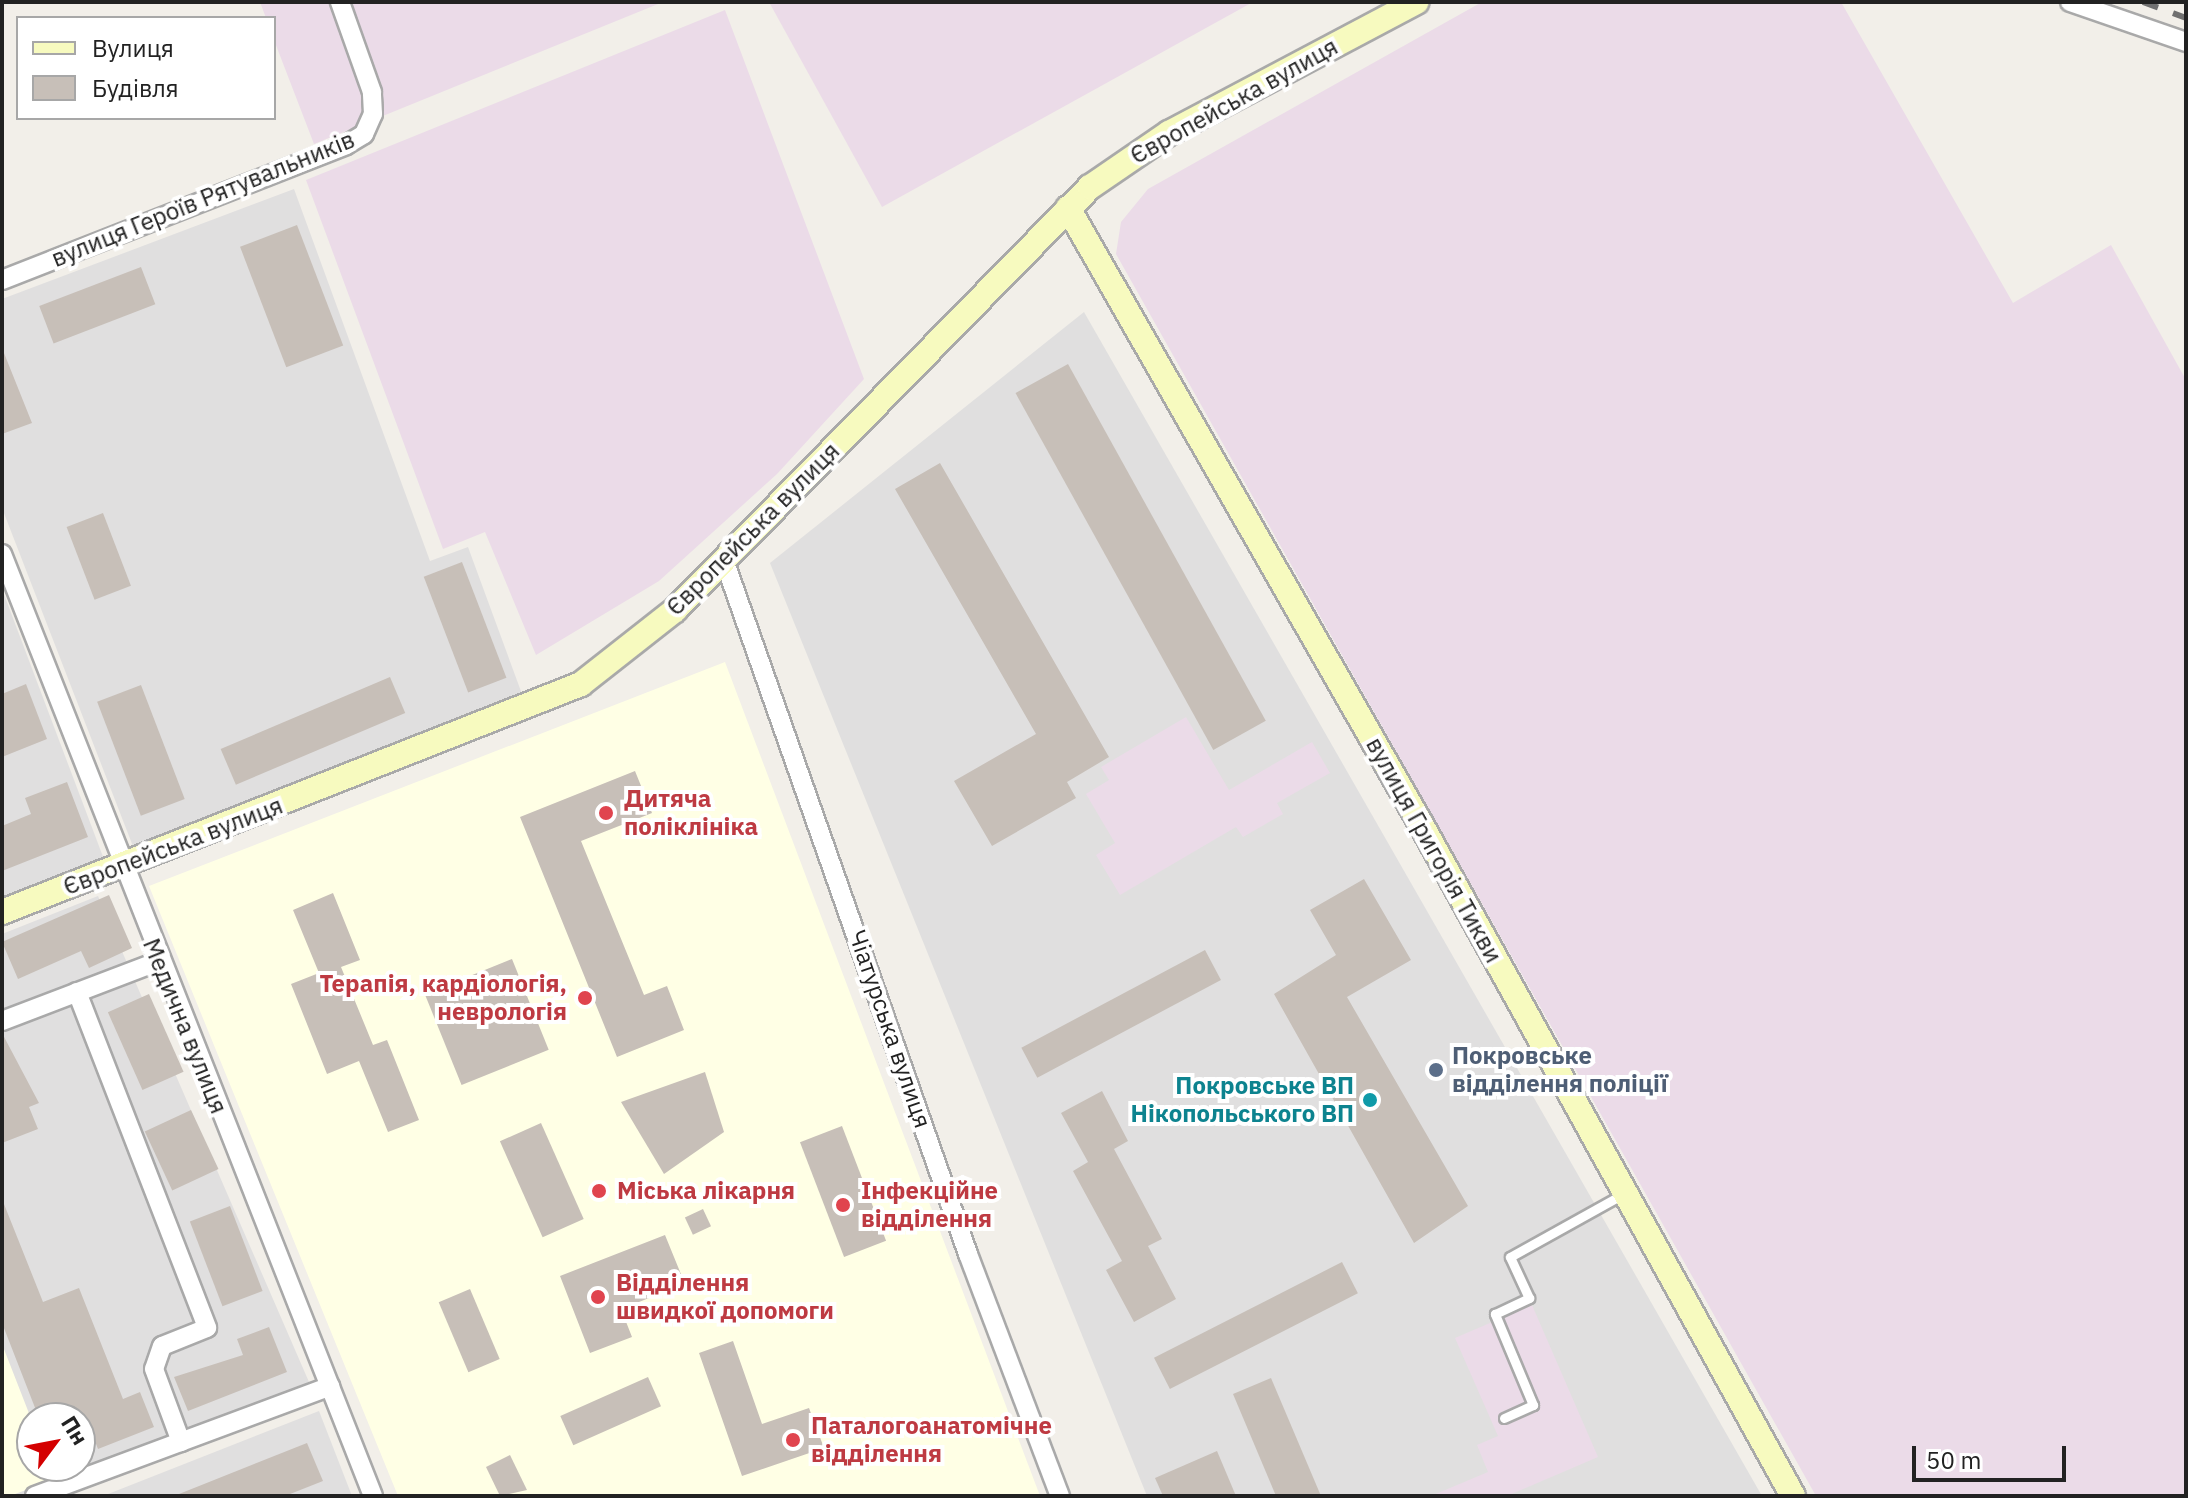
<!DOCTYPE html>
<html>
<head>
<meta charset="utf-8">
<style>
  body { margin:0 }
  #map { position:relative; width:2188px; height:1498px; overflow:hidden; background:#f2efe9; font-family:"IBM Plex Sans",sans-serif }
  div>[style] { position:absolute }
  .residential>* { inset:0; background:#e0dfdf }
  .industrial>* { inset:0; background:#ebdbe8 }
  .education>* { inset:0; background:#ffffe5 }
  .building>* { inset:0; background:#c7bfb8; transform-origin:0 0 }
  .roads { filter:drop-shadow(2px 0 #a9a9a9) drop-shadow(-2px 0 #a9a9a9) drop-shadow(0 2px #a9a9a9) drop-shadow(0 -2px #a9a9a9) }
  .lane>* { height:9px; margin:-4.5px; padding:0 4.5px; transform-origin:4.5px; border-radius:4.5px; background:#fff }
  .street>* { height:18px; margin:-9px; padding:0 9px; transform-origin:9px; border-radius:9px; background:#fff }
  .secondary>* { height:24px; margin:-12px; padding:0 12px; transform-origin:12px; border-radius:12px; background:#f7fabf }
  .rail>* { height:6px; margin-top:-3px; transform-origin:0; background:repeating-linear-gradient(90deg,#707070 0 16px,transparent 0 32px) }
  .dots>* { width:22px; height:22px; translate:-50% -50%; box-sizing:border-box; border:4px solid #fff; border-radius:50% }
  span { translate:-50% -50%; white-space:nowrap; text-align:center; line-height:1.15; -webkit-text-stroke:8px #fff; paint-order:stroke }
  .street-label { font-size:24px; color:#222 }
  .health-label { font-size:24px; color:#be3a42; font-weight:700 }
  .left { translate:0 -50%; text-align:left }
  .right { translate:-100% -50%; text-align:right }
  .service-label { font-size:24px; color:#4e5e75; font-weight:700 }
  .culture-label { font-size:24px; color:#0d838f; font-weight:700 }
  .frame { position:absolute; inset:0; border:4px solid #222; pointer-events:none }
  .legend { position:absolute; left:16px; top:16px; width:260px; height:104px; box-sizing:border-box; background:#fff; border:2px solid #a7a7a7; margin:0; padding:10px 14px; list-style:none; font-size:24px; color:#222 }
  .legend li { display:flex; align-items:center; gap:16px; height:40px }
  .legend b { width:40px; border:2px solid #a7a7a7 }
  .north { position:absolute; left:16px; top:1402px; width:80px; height:80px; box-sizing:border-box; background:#fff; border:2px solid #a7a7a7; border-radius:50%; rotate:58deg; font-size:22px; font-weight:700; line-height:32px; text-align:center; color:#222 }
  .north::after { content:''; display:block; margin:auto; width:28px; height:36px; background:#d40000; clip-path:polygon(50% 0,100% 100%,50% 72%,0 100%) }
  .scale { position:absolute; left:1912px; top:1446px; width:154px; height:36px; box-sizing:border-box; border:4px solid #222; border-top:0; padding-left:10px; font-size:24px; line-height:28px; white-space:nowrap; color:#222; -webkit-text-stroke:6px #fff; paint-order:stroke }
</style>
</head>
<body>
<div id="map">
  <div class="residential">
    <div style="clip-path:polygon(294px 189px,430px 561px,468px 547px,522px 694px,134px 849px,2px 508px,2px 299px)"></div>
    <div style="clip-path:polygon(1084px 312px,1762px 1496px,1147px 1496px,770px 563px)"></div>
    <div style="clip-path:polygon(2px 589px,105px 862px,2px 900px)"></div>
    <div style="clip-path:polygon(evenodd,98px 896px,309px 1382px,24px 1496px,2px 1496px,2px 934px,98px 896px,32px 1418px,80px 1418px,80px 1466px,32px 1466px,32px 1418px)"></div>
    <div style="clip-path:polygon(319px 1411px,352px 1496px,103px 1496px)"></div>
  </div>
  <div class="industrial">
    <div style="clip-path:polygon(260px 2px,663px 2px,314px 144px,274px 40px,274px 18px,266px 18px)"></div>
    <div style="clip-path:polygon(769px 2px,1253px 2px,882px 207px)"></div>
    <div style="clip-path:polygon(1482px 2px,1841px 2px,2013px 303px,2111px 245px,2186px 380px,2186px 1496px,1816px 1496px,1116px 254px,1121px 222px,1148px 189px)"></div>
    <div style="clip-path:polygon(725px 10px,864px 379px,777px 474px,659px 581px,536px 655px,485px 532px,443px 549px,306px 180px)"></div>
    <div style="clip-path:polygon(1186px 717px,1229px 790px,1312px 742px,1330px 773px,1277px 803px,1283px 814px,1243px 837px,1236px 827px,1120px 895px,1096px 855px,1115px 843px,1086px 794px,1109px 780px,1101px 767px)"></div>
    <div style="clip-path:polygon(1532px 1305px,1598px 1457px,1507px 1496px,1431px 1496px,1488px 1472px,1477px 1445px,1498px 1436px,1455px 1338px)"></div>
  </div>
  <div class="education">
    <div style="clip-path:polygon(725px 662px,1040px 1496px,398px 1496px,149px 886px)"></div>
    <div style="clip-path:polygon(2px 1344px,32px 1421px,32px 1466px,50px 1466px,55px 1479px,10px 1496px,2px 1496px)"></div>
  </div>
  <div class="building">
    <div style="left:297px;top:225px;width:129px;height:61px;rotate:69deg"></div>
    <div style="left:141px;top:267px;width:40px;height:109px;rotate:69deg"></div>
    <div style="clip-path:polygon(2px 348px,32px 423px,2px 434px)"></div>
    <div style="left:1068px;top:364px;width:408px;height:60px;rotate:61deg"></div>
    <div style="clip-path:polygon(940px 463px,1109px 757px,1067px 782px,1076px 798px,992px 846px,954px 781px,1036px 734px,895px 489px)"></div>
    <div style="left:103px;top:513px;width:78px;height:39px;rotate:69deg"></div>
    <div style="left:462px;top:562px;width:124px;height:41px;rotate:69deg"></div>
    <div style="left:390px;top:677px;width:39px;height:184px;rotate:67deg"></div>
    <div style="clip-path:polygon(26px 684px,47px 739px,2px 757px,2px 694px)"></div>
    <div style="left:141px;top:685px;width:122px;height:47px;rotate:69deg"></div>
    <div style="clip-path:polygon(635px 771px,652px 813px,581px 841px,644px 995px,667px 986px,684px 1030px,617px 1057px,520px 817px)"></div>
    <div style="clip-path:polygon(67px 782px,88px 837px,2px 871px,2px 826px,31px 814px,25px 798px)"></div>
    <div style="clip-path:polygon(1364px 879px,1411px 960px,1347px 997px,1468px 1206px,1414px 1243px,1274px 994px,1336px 955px,1310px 910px)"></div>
    <div style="clip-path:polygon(333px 893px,360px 960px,341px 967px,373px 1045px,387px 1040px,419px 1120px,388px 1132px,359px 1061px,327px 1074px,291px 984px,319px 973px,293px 910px)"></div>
    <div style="clip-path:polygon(109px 895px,132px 948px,89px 968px,81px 951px,18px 979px,2px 942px)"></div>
    <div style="left:1205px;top:950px;width:34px;height:208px;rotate:62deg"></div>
    <div style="left:512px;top:959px;width:98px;height:94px;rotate:68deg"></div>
    <div style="left:149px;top:994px;width:85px;height:45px;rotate:66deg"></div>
    <div style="clip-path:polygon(2px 1033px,39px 1103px,29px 1107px,38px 1129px,2px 1143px)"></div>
    <div style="clip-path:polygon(705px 1072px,724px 1132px,664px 1174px,621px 1102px)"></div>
    <div style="clip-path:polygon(1102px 1091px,1128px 1141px,1114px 1149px,1162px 1239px,1148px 1246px,1176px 1299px,1134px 1322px,1106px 1270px,1122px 1261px,1073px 1171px,1088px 1162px,1061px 1113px)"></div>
    <div style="left:191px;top:1110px;width:65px;height:51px;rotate:65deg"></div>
    <div style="left:541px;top:1123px;width:105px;height:45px;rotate:66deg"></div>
    <div style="left:842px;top:1126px;width:123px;height:45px;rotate:69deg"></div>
    <div style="clip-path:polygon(2px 1199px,43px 1302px,79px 1288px,123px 1399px,140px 1392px,154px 1427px,98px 1449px,86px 1418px,39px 1418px,2px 1323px)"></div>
    <div style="left:230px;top:1206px;width:91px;height:43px;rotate:69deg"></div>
    <div style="left:703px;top:1209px;width:19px;height:20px;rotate:65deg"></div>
    <div style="clip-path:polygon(665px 1235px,685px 1284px,621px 1309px,632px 1337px,590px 1353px,560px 1276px)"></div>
    <div style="left:1342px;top:1262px;width:35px;height:211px;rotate:63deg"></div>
    <div style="left:470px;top:1289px;width:76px;height:34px;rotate:67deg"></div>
    <div style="clip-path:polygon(269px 1327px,287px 1372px,188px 1411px,174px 1377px,243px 1355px,237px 1339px)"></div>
    <div style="clip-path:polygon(733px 1341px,762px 1424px,809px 1408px,824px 1448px,742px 1476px,699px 1353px)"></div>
    <div style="left:648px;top:1377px;width:32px;height:96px;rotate:66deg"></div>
    <div style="clip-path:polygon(1271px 1378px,1321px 1496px,1276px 1496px,1233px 1394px)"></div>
    <div style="clip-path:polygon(307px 1443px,323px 1481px,285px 1496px,174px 1496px)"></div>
    <div style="clip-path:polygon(1217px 1451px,1236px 1496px,1163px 1496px,1155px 1478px)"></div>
    <div style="clip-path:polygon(510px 1455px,527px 1490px,500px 1496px,486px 1467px)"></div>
  </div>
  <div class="roads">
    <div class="lane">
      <div style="left:1504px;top:1418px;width:32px;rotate:-24deg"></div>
      <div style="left:1533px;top:1405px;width:99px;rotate:-112.7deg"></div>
      <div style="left:1495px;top:1314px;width:38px;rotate:-25deg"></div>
      <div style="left:1529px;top:1298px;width:45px;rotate:-114.9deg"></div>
      <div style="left:1510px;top:1257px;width:132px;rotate:-29.1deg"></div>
    </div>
    <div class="street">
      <div style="left:2070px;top:2px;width:123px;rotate:19deg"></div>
      <div style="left:2px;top:280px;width:370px;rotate:-21.4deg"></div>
      <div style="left:346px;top:145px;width:21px;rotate:-31deg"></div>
      <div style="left:364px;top:134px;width:22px;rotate:-66deg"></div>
      <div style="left:373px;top:114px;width:22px;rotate:-93deg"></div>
      <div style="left:372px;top:92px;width:96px;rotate:-109.6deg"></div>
      <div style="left:2px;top:554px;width:1012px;rotate:68.5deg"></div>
      <div style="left:724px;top:560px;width:736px;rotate:70.63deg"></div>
      <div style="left:968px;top:1254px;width:259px;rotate:69.2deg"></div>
      <div style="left:77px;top:992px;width:360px;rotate:68.8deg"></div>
      <div style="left:207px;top:1328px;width:48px;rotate:158.2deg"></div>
      <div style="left:162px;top:1346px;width:24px;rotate:109deg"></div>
      <div style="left:154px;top:1369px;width:78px;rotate:69.7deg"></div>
      <div style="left:2px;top:1021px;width:168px;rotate:-20.9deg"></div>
      <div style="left:35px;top:1496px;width:315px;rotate:-20.4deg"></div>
    </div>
    <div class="secondary">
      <div style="left:1068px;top:208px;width:710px;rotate:60.19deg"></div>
      <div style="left:1421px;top:824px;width:768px;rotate:61.03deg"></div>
      <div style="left:2px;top:912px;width:622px;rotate:-21.49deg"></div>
      <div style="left:581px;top:684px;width:120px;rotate:-38.2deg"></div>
      <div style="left:675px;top:610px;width:593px;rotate:-45.55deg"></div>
      <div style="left:1090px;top:187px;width:96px;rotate:-34.4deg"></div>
      <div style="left:1169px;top:133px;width:280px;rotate:-27.9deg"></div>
    </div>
  </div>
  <div class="rail">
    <div style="left:2143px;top:2px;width:46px;rotate:20.4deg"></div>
  </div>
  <div class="dots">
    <div style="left:606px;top:813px;background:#e0444e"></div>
    <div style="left:585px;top:998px;background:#e0444e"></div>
    <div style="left:1436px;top:1070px;background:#5c6f8a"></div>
    <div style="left:1370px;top:1100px;background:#0f9aa8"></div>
    <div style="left:599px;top:1191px;background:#e0444e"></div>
    <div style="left:843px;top:1205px;background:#e0444e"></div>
    <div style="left:598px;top:1297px;background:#e0444e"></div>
    <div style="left:793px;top:1440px;background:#e0444e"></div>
  </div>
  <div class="street-label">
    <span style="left:1234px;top:101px;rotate:-29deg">Європейська вулиця</span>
    <span style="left:203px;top:199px;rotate:-22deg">вулиця Героїв Рятувальників</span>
    <span style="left:753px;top:529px;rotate:-45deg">Європейська вулиця</span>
    <span style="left:173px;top:846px;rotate:-21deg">Європейська вулиця</span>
    <span style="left:1434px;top:850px;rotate:61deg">вулиця Григорія Тикви</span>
    <span style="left:185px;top:1026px;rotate:68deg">Медична вулиця</span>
    <span style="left:890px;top:1029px;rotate:71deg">Чіатурська вулиця</span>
  </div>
  <div class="health-label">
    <span class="left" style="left:624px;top:813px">Дитяча<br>поліклініка</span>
    <span class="right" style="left:567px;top:998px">Терапія, кардіологія,<br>неврологія</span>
    <span class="left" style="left:617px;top:1191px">Мiська лiкарня</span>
    <span class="left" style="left:861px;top:1205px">Інфекційне<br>відділення</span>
    <span class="left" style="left:616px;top:1297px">Відділення<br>швидкої допомоги</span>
    <span class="left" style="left:811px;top:1440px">Паталогоанатомічне<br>відділення</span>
  </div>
  <div class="service-label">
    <span class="left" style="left:1452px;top:1070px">Покровське<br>відділення поліції</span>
  </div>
  <div class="culture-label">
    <span class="right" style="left:1354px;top:1100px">Покровське ВП<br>Нікопольського ВП</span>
  </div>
  <div class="frame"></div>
  <ul class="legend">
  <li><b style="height:10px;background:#f7fabf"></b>Вулиця</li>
  <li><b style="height:22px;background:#c7bfb8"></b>Будівля</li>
  </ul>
  <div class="north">Пн</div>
  <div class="scale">50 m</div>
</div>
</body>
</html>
